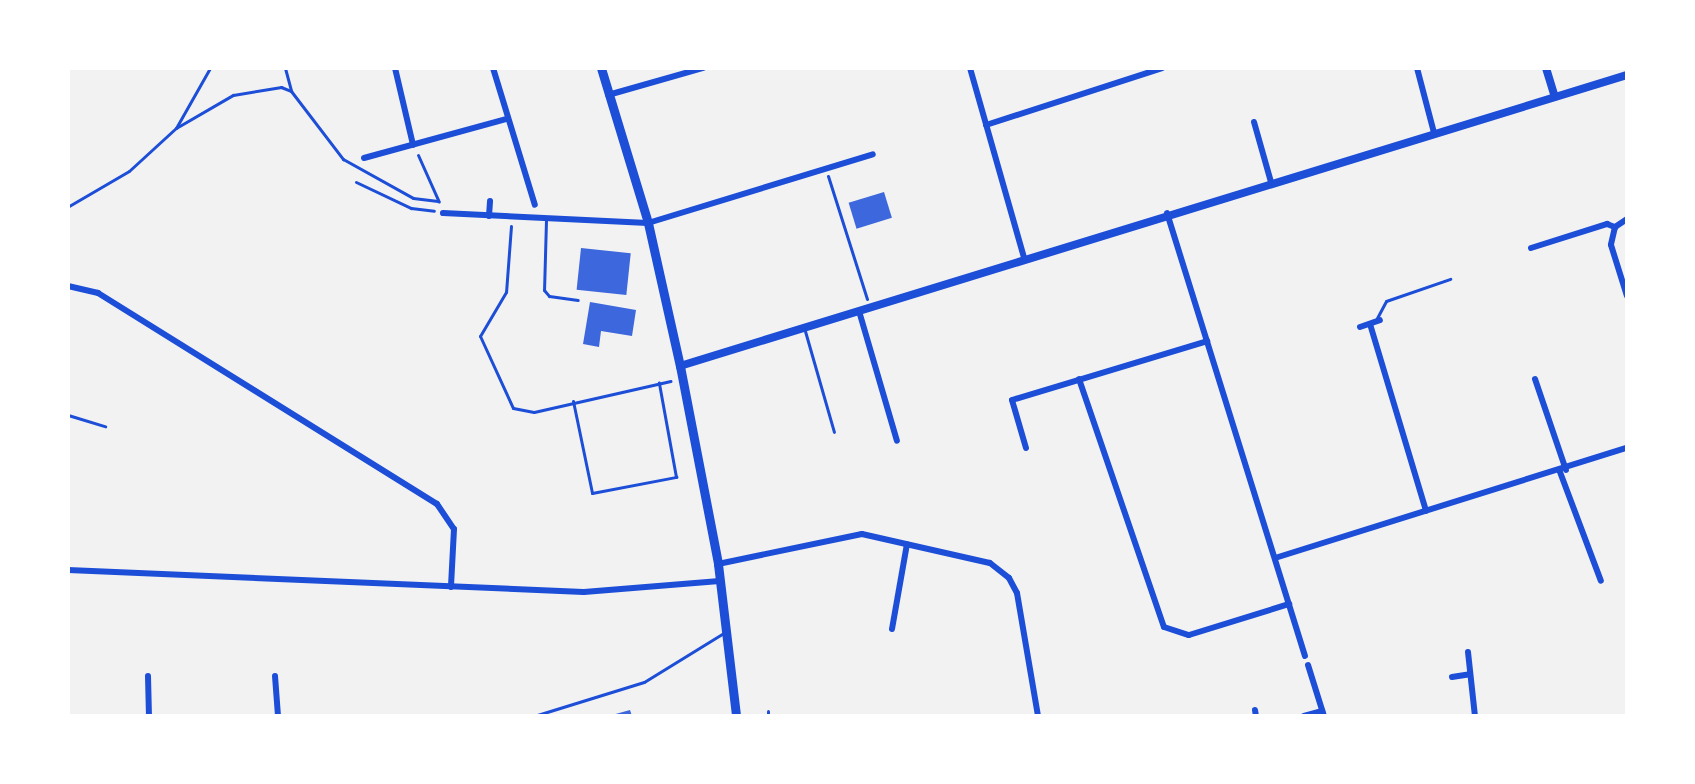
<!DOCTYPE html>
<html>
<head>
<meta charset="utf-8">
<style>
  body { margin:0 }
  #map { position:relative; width:1695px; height:784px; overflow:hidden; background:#f2f2f2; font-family:Overpass,sans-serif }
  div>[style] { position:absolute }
  .building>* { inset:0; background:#3d67dc; transform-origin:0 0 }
  .path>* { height:3px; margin:-1.5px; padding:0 1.5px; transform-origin:1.5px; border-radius:1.5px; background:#1d4ed8 }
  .service>* { height:3px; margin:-1.5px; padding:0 1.5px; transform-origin:1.5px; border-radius:1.5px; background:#1d4ed8 }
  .minor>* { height:6px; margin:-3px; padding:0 3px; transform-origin:3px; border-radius:3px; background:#1d4ed8 }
  .tertiary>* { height:8px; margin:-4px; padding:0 4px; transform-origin:4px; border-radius:4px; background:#1d4ed8 }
  .secondary>* { height:9px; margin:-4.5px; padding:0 4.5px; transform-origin:4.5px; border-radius:4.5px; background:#1d4ed8 }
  span { translate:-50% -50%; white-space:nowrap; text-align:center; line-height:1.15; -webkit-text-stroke:7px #fff; paint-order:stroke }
  .frame { position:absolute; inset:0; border:70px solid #fff; pointer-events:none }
</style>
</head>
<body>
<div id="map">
  <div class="building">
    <div style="left:884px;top:192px;width:27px;height:37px;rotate:73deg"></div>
    <div style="left:581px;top:248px;width:50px;height:42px;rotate:6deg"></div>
    <div style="clip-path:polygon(590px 302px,636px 310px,632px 336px,601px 331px,599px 347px,583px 344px)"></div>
    <div style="clip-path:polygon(630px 710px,632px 716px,612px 716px,612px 715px)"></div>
  </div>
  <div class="path">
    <div style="left:285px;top:68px;width:24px;rotate:75deg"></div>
    <div style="left:176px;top:128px;width:66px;rotate:-30.1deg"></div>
    <div style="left:233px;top:95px;width:49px;rotate:-9.5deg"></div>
    <div style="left:281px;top:87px;width:11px;rotate:22deg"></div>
    <div style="left:291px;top:91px;width:86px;rotate:52.6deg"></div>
    <div style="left:343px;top:159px;width:80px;rotate:29.1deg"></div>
    <div style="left:413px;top:198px;width:25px;rotate:7deg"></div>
    <div style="left:418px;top:155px;width:51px;rotate:65.9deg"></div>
    <div style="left:828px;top:176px;width:129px;rotate:72.4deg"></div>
    <div style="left:356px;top:182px;width:61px;rotate:25.3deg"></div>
    <div style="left:411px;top:208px;width:23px;rotate:7deg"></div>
    <div style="left:68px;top:201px;width:13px;rotate:90deg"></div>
    <div style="left:69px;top:206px;width:69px;rotate:-30.3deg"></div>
    <div style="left:129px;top:171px;width:64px;rotate:-42.5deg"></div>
    <div style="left:176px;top:128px;width:69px;rotate:-60.5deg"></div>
    <div style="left:511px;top:226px;width:66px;rotate:94.3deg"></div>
    <div style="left:506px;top:292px;width:51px;rotate:120.6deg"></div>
    <div style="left:480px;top:336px;width:79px;rotate:65.4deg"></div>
    <div style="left:513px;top:408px;width:21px;rotate:11deg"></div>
    <div style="left:534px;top:412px;width:140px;rotate:-12.8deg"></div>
    <div style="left:573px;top:401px;width:94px;rotate:78.3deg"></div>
    <div style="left:592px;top:493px;width:86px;rotate:-10.8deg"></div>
    <div style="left:676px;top:477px;width:96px;rotate:-100.3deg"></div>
    <div style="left:68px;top:415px;width:39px;rotate:17deg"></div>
  </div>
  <div class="service">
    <div style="left:546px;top:220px;width:70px;rotate:91.6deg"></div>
    <div style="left:544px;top:290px;width:8px;rotate:50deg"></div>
    <div style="left:549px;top:296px;width:29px;rotate:8deg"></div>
    <div style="left:1377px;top:318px;width:19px;rotate:-62deg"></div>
    <div style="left:1386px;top:301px;width:68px;rotate:-19deg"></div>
    <div style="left:805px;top:331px;width:105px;rotate:74deg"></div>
    <div style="left:768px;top:711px;width:5px;rotate:90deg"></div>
    <div style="left:534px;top:716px;width:115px;rotate:-17.2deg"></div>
    <div style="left:644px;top:682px;width:92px;rotate:-31.6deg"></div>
  </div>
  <div class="minor">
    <div style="left:395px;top:68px;width:79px;rotate:76.8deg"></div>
    <div style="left:493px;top:68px;width:143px;rotate:73deg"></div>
    <div style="left:970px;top:68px;width:198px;rotate:74.1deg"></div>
    <div style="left:1417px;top:68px;width:67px;rotate:75.3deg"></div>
    <div style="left:608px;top:95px;width:99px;rotate:-15.9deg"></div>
    <div style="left:1254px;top:122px;width:62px;rotate:74.2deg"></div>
    <div style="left:986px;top:125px;width:185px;rotate:-17.9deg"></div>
    <div style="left:364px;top:158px;width:148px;rotate:-15.3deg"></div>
    <div style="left:443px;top:213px;width:205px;rotate:2.8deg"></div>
    <div style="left:648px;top:223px;width:235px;rotate:-17deg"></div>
    <div style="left:1167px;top:213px;width:464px;rotate:72.7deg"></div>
    <div style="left:489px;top:216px;width:15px;rotate:-86deg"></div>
    <div style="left:1627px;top:219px;width:14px;rotate:146deg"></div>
    <div style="left:1615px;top:227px;width:18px;rotate:103deg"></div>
    <div style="left:1611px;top:245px;width:53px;rotate:72.6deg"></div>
    <div style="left:1531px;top:248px;width:80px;rotate:-17.5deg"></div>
    <div style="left:1607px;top:224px;width:9px;rotate:21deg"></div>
    <div style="left:68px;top:286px;width:31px;rotate:13deg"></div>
    <div style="left:98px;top:293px;width:399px;rotate:31.9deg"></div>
    <div style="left:437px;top:504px;width:30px;rotate:56deg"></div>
    <div style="left:454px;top:529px;width:58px;rotate:93deg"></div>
    <div style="left:859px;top:311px;width:135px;rotate:73.7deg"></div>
    <div style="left:1370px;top:324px;width:195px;rotate:73.3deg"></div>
    <div style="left:1360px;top:327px;width:21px;rotate:-19deg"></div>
    <div style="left:1079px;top:379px;width:262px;rotate:71.1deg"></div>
    <div style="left:1164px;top:627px;width:26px;rotate:18deg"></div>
    <div style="left:1189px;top:635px;width:105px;rotate:-17.2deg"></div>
    <div style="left:1535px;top:379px;width:96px;rotate:71.2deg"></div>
    <div style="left:1026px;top:448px;width:50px;rotate:-106.3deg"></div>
    <div style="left:1012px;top:400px;width:204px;rotate:-16.8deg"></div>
    <div style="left:1560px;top:472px;width:116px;rotate:69.4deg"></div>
    <div style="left:1275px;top:558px;width:369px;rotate:-17.4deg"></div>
    <div style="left:718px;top:564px;width:147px;rotate:-11.8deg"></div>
    <div style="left:862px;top:534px;width:131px;rotate:12.8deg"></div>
    <div style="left:990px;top:563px;width:24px;rotate:38deg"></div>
    <div style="left:1009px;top:578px;width:17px;rotate:62deg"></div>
    <div style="left:1017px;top:593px;width:125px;rotate:80.3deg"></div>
    <div style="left:68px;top:570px;width:516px;rotate:2.44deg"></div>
    <div style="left:584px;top:592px;width:136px;rotate:-4.6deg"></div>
    <div style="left:892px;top:629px;width:86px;rotate:-80deg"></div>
    <div style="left:1468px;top:652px;width:64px;rotate:83.8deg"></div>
    <div style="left:1308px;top:665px;width:53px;rotate:72.6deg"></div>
    <div style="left:148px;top:676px;width:40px;rotate:88.6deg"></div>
    <div style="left:275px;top:676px;width:40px;rotate:85.7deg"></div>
    <div style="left:1452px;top:677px;width:18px;rotate:-9deg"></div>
    <div style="left:1255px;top:710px;width:6px;rotate:81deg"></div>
    <div style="left:1304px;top:716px;width:19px;rotate:-16deg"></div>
  </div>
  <div class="tertiary">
    <div style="left:1546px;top:68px;width:30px;rotate:73deg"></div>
    <div style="left:680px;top:366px;width:991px;rotate:-17.08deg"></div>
  </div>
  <div class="secondary">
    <div style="left:601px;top:68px;width:162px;rotate:73.1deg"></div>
    <div style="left:648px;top:223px;width:147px;rotate:77.4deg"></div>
    <div style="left:680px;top:366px;width:202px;rotate:79.1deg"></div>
    <div style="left:718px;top:564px;width:153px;rotate:83.2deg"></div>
  </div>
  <div class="frame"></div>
</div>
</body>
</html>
